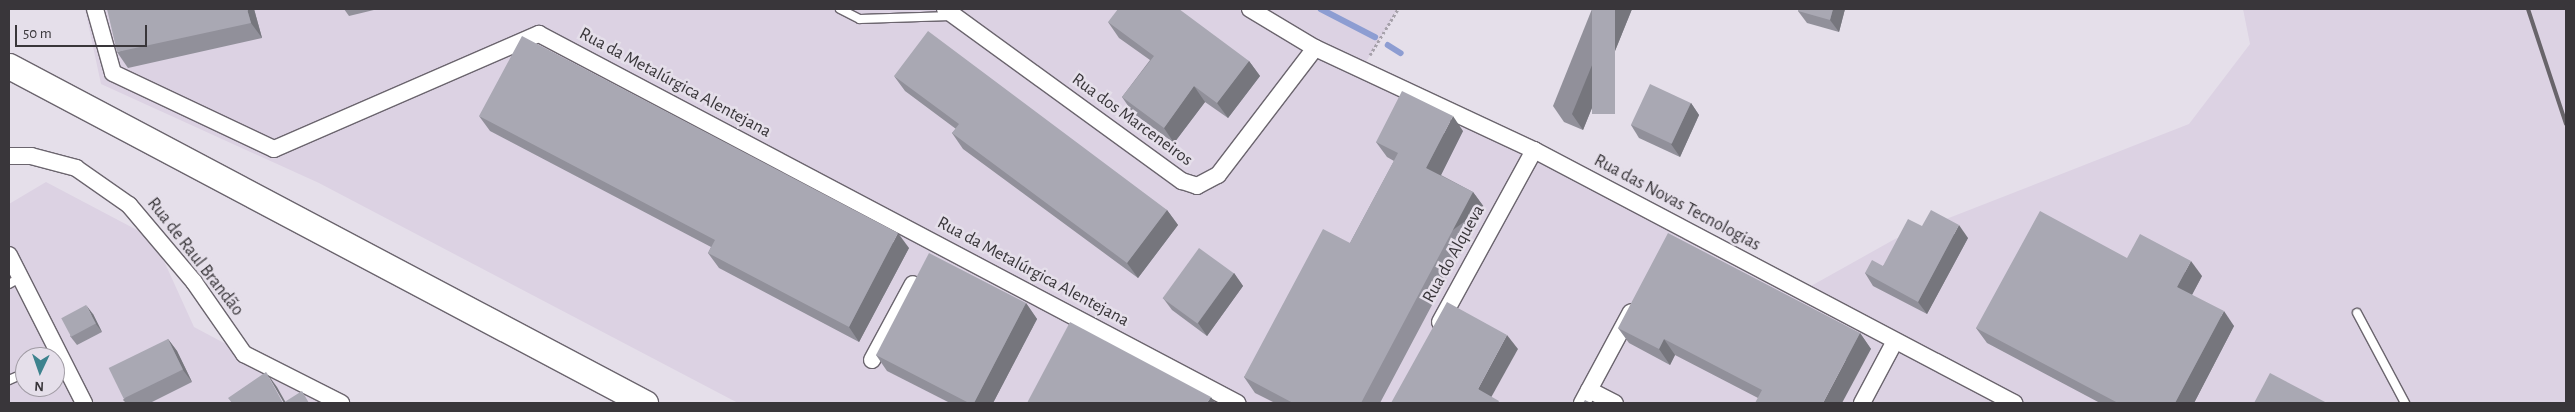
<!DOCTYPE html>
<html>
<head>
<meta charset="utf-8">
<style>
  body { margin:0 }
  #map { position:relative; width:2575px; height:412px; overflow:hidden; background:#e5dfea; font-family:"Alegreya Sans",sans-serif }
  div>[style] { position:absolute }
  .built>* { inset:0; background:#dcd2e3 }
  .stream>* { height:5.5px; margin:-2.75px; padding:0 2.75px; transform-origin:2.75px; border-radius:2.75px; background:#8d9dd2 }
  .path>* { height:3px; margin-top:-1.5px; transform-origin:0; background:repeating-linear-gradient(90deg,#a6a1aa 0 2.5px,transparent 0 5px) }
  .roads { filter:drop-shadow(1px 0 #6b656e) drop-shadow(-1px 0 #6b656e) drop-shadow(0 1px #6b656e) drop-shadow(0 -1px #6b656e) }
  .service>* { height:8px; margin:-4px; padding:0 4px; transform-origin:4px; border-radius:4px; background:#fff }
  .minor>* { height:16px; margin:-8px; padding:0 8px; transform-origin:8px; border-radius:8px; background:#fff }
  .primary>* { height:25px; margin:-12.5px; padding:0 12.5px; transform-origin:12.5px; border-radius:12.5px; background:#fff }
  .rail>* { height:4px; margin:-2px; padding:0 2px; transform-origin:2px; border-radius:2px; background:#68646a }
  .wall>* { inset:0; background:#91909a }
  .shaded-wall>* { inset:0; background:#76767d; transform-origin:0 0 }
  .building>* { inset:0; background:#a9a8b3; transform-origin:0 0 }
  span { translate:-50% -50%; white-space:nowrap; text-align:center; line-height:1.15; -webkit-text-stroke:5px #e5dfea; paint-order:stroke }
  .street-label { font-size:18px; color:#39363a }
  .frame { position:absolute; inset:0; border:10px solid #39363a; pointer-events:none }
  .north { position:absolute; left:15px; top:347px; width:50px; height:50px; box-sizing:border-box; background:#e5dfea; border:1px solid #a09ba4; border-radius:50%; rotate:183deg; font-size:14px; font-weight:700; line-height:20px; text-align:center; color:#39363a }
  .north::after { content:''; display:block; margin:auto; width:18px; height:22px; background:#3d838e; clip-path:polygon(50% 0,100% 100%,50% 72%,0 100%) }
  .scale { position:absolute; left:15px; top:25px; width:132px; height:22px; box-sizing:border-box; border:2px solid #39363a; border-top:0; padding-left:6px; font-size:15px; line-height:18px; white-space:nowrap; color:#39363a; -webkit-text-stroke:4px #e5dfea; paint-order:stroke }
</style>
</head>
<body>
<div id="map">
  <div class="built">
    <div style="clip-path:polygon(85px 9px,1398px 9px,1363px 67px,1802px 291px,1895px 239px,2189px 124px,2250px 44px,2243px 9px,2566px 9px,2566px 403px,738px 403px,319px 183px,101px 84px)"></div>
    <div style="clip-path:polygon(evenodd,46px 182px,154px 239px,194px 327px,337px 403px,9px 403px,9px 204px,46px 182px,25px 357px,55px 357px,55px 387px,25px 387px,25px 357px)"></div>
  </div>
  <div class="stream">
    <div style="left:1321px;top:9px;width:61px;rotate:27.4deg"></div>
    <div style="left:1388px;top:45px;width:15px;rotate:32deg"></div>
  </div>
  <div class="path">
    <div style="left:1370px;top:55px;width:54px;rotate:-58.7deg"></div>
  </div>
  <div class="roads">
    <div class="service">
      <div style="left:840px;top:9px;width:22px;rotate:27deg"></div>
      <div style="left:860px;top:19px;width:91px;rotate:-1.9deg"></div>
      <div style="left:9px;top:284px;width:14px;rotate:-30deg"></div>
      <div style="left:2357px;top:313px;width:102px;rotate:61.9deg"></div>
      <div style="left:9px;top:380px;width:17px;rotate:-24deg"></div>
    </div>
    <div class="minor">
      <div style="left:95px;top:9px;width:66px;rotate:74.3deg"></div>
      <div style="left:113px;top:73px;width:178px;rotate:25.3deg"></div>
      <div style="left:274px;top:149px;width:289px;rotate:-23.5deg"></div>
      <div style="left:539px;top:34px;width:790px;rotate:27.86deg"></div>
      <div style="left:945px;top:9px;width:293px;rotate:36deg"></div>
      <div style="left:1182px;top:181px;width:16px;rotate:18deg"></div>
      <div style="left:1197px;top:186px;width:24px;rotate:-28deg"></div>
      <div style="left:1218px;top:175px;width:160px;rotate:-52.6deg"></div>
      <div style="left:1250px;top:9px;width:76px;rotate:31deg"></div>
      <div style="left:1315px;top:48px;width:242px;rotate:25deg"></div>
      <div style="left:1534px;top:150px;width:543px;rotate:27.79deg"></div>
      <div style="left:9px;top:156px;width:22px"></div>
      <div style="left:31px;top:156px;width:47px;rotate:14.9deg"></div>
      <div style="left:76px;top:168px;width:65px;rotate:34.9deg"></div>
      <div style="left:129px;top:205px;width:101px;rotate:49.8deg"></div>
      <div style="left:194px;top:282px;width:88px;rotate:55.2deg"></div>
      <div style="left:244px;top:354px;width:109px;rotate:26.8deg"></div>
      <div style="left:9px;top:255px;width:166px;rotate:63.1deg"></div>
      <div style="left:1440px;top:322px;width:196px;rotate:-61.3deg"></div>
      <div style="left:872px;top:360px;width:86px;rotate:-61.7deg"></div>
      <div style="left:1589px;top:390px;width:29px;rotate:27deg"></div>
      <div style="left:1582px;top:403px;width:103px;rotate:-61.7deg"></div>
      <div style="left:1862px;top:403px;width:70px;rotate:-62deg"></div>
    </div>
    <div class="primary">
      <div style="left:9px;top:66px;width:720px;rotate:27.92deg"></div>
    </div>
  </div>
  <div class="rail">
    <div style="left:2528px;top:9px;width:121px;rotate:71.7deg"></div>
  </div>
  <div class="wall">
    <div style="clip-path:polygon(254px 9px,262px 38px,128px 68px,117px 52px)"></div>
    <div style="clip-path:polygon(344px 9px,378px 9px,349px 16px)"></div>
    <div style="clip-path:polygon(1592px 9px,1632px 9px,1583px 130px,1564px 122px,1553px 106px)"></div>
    <div style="clip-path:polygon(1799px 9px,1845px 9px,1839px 32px,1807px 23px,1798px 11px)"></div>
    <div style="clip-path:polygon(1108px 22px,1249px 61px,1260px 76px,1228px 118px,1205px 102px,1174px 143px,1133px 113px,1122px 97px,1150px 60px,1119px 38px)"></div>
    <div style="clip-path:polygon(894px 76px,1167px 210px,1178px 225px,1138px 278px,963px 149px,952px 133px,956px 129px,905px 91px)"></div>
    <div style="clip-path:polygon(1691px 103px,1699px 115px,1680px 157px,1639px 138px,1631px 125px)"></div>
    <div style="clip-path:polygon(479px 116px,909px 248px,859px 342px,719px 268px,708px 253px,711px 247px,490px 131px)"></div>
    <div style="clip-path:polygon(1463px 131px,1441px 175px,1473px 192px,1484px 207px,1380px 403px,1275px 403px,1255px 393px,1244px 377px,1350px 243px,1394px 161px,1387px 157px,1376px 142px)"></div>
    <div style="clip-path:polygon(1922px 226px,1968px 238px,1927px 314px,1873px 286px,1865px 273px,1883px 266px)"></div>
    <div style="clip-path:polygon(2127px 258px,2202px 276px,2192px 295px,2234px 326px,2194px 403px,2100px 403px,1987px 343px,1976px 328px)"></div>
    <div style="clip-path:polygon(1234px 273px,1243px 286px,1207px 336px,1172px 310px,1163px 298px)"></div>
    <div style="clip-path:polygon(1026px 303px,1037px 319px,993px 403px,950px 403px,887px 371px,876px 355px)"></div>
    <div style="clip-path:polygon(93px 314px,102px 332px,77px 345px,70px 336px)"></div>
    <div style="clip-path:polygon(1618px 328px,1860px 333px,1871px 349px,1758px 398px,1675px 355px,1670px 365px,1629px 343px)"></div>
    <div style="clip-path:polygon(168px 339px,177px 351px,192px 382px,150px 403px,126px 403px,123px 400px)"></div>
  </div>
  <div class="shaded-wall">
    <div style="clip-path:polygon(247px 9px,254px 9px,262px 38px,251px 23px)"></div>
    <div style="clip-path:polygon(1615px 9px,1632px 9px,1583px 130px,1572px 114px)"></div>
    <div style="clip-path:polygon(1833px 9px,1845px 9px,1839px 32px,1830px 20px)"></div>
    <div style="clip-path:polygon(1249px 61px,1260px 76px,1228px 118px,1217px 103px)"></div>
    <div style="clip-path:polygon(1194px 86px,1205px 102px,1174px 143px,1164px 128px)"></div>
    <div style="clip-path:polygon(1691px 103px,1699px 115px,1680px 157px,1671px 144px)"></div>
    <div style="clip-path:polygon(1453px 116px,1463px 131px,1437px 183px,1426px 168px)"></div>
    <div style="left:1473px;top:192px;width:19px;height:239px;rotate:54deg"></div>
    <div style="clip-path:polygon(1167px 210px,1178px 225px,1138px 278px,1127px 263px)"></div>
    <div style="clip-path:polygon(1959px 225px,1968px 238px,1927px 314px,1918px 302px)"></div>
    <div style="clip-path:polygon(898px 233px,909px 248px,859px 342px,849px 327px)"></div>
    <div style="clip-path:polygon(2191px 261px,2202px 276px,2188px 302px,2177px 287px)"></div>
    <div style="clip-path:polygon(1234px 273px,1243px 286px,1207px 336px,1198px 323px)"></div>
    <div style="clip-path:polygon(1026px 303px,1037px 319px,993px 403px,974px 403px)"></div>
    <div style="clip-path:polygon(86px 305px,93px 314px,102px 332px,96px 324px)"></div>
    <div style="clip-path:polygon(2224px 311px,2234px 326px,2194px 403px,2175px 403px)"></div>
    <div style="clip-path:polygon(1860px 333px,1871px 349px,1842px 403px,1823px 403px)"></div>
    <div style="clip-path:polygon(1507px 335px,1518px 349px,1488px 403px,1478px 389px)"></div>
    <div style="clip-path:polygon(168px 339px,177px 351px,192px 382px,183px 370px)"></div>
    <div style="clip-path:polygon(1664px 339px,1675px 355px,1670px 365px,1659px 349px)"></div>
    <div style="clip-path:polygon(266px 372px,277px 387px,286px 403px,284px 403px)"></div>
    <div style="clip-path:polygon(1211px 397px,1215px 403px,1207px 403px)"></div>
  </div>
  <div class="building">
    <div style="clip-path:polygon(107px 9px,247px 9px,251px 23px,117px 52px)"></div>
    <div style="clip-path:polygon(1118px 9px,1179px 9px,1249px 61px,1217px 103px,1194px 86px,1164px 128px,1122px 97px,1154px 56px,1108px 22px)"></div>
    <div style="left:1592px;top:9px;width:23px;height:105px"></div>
    <div style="clip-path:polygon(1799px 9px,1833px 9px,1830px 20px,1798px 11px)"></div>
    <div style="clip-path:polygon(928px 31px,1167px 210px,1127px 263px,952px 133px,959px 124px,894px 76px)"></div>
    <div style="clip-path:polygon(522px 36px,898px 233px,849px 327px,708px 253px,715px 240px,479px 116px)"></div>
    <div style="left:1650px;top:84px;width:45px;height:45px;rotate:25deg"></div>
    <div style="clip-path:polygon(1402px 91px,1453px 116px,1426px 168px,1473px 192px,1361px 403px,1293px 403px,1244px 377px,1323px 229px,1350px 243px,1398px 153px,1376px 142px)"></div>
    <div style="clip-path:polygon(1931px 210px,1959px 225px,1918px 302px,1865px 273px,1872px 260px,1883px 266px,1908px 219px,1922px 226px)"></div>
    <div style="clip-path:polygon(2040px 211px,2127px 258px,2140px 234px,2191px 261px,2177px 287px,2224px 311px,2175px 403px,2118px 403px,1976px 328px)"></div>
    <div style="clip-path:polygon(1668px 233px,1860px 333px,1823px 403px,1755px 403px,1762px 390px,1664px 339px,1659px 349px,1618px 328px)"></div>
    <div style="left:1199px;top:248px;width:43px;height:62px;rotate:36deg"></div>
    <div style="clip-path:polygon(929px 253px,1026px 303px,974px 403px,969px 403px,876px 355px)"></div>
    <div style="clip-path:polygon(1447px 302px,1507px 335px,1478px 389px,1499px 401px,1498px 403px,1391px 403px)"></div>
    <div style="left:86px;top:305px;width:21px;height:28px;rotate:62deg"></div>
    <div style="clip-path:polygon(1070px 322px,1211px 397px,1207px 403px,1027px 403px)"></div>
    <div style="left:168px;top:339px;width:34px;height:66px;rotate:64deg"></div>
    <div style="clip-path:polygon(266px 372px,283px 403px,302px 391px,309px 403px,232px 403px,228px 398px)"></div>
    <div style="clip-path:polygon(2270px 373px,2327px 403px,2254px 403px)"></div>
    <div style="clip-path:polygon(1585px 400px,1591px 403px,1583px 403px)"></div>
  </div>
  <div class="street-label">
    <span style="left:675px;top:83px;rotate:28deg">Rua da Metalúrgica Alentejana</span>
    <span style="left:1132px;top:120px;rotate:36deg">Rua dos Marceneiros</span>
    <span style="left:1677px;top:203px;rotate:28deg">Rua das Novas Tecnologias</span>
    <span style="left:1454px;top:254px;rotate:-61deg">Rua do Alqueva</span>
    <span style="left:195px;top:257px;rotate:52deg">Rua de Raul Brandão</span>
    <span style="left:1033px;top:272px;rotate:28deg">Rua da Metalúrgica Alentejana</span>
  </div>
  <div class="frame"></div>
  <div class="north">N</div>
  <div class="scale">50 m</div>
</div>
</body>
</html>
